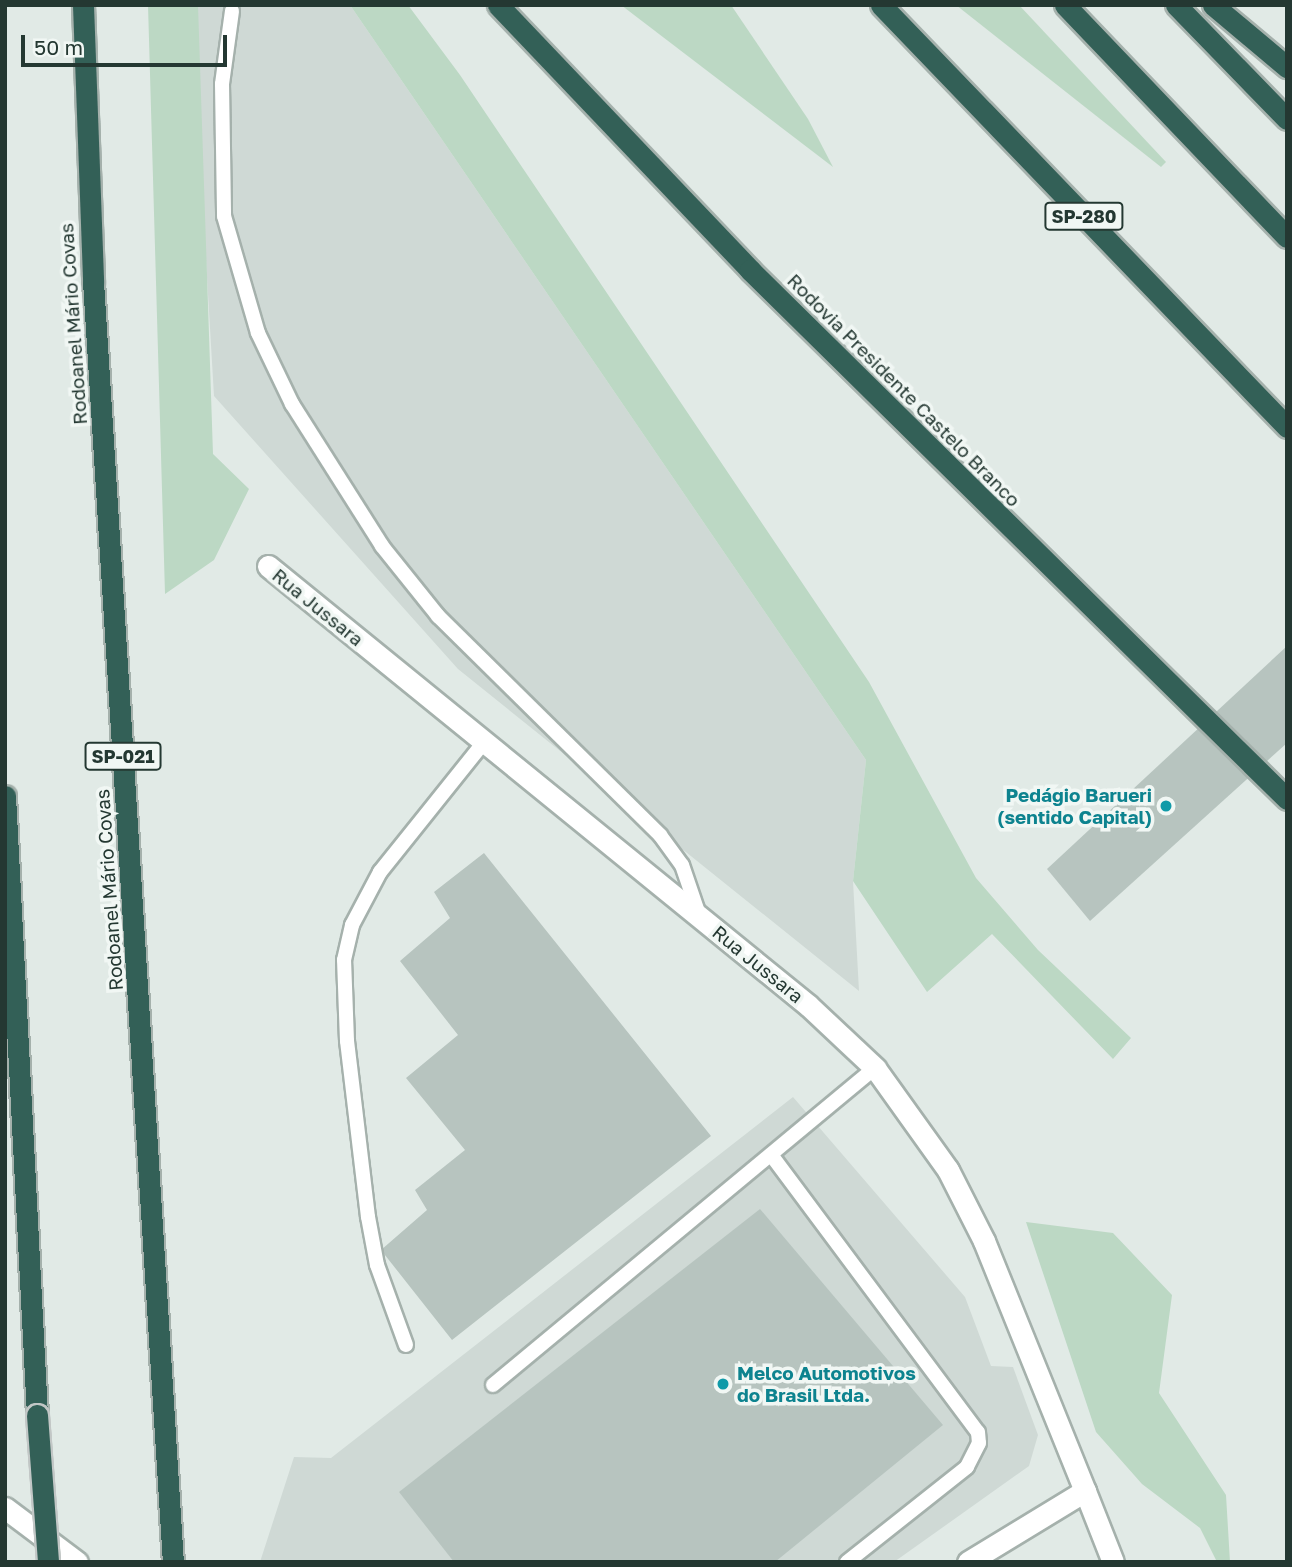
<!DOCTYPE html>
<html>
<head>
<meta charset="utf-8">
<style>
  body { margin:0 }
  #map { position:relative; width:1292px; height:1567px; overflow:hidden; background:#e1eae6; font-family:"Golos Text",sans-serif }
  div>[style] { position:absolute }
  .built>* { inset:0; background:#cfd9d5 }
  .green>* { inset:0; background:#bcd8c4 }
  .building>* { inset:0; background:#b7c4bf }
  .roads { filter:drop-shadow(2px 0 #a5b1ac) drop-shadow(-2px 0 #a5b1ac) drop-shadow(0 2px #a5b1ac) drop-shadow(0 -2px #a5b1ac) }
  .service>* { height:14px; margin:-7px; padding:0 7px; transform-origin:7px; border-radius:7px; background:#fff }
  .minor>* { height:21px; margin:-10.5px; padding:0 10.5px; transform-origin:10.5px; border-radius:10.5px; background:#fff }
  .secondary>* { height:21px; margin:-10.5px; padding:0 10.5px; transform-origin:10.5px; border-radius:10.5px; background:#fff }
  .motorway>* { height:21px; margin:-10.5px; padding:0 10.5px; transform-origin:10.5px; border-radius:10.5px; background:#336057 }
  .bridges { filter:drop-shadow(2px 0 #c2c7c6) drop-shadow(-2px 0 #c2c7c6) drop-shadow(0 2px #c2c7c6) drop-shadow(0 -2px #c2c7c6) }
  .motorway-bridge>* { height:21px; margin:-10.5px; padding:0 10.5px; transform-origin:10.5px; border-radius:10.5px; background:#336057 }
  .dots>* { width:19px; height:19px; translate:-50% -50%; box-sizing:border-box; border:4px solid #f1f7f4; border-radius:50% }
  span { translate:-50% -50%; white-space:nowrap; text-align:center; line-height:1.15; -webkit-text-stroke:7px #f1f7f4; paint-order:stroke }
  .shield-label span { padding:2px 5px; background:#f1f7f4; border:2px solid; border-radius:5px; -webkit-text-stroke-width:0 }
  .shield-label { font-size:18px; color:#243832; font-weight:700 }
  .street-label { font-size:19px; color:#243832 }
  .culture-label { font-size:19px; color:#0d838f; font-weight:700 }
  .right { translate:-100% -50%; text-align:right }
  .left { translate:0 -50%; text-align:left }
  .frame { position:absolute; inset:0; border:7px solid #243832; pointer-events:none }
  .scale { position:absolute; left:21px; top:35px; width:206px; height:32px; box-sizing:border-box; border:4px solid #243832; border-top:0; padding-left:9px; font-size:21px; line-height:24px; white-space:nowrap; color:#243832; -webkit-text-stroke:5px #f1f7f4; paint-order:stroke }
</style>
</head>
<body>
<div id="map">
  <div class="built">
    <div style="clip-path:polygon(191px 5px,350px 5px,866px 760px,853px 881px,859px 991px,458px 669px,214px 396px)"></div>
    <div style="clip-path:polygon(793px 1097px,965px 1297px,991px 1366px,1013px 1367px,1038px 1435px,1029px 1466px,894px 1562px,260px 1562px,294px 1457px,331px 1458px)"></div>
  </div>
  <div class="green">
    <div style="clip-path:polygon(148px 5px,198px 5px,213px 454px,249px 489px,214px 560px,165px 594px)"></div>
    <div style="clip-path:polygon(350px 5px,408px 5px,460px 75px,869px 682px,976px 878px,1038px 950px,1131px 1038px,1113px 1059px,992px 934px,927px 992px,853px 881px,866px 760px)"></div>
    <div style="clip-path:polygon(621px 5px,731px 5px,808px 119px,833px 167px)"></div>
    <div style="clip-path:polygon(956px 5px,1019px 5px,1166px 162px,1161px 167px)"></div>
    <div style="clip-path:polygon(1026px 1222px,1113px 1233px,1172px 1295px,1159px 1393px,1226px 1495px,1230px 1562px,1217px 1562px,1200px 1528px,1142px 1484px,1096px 1432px)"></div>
  </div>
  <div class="building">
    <div style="clip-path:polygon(1287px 646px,1287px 743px,1090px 921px,1047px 869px)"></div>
    <div style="clip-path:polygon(484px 853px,711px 1136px,452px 1340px,381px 1250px,427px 1210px,415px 1190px,465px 1150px,406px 1078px,458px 1035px,400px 961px,450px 918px,434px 892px)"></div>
    <div style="clip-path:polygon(760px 1209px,943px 1425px,775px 1562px,454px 1562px,399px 1492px)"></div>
  </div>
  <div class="roads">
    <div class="service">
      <div style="left:232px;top:11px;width:74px;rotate:97.8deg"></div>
      <div style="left:222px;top:84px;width:132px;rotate:89.1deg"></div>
      <div style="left:224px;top:216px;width:122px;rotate:73.8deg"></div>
      <div style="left:258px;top:333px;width:79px;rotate:64.4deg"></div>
      <div style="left:292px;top:404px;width:168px;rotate:57.6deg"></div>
      <div style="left:382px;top:546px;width:90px;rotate:51.3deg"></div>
      <div style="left:438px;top:616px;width:312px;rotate:44.6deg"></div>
      <div style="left:660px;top:835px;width:37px;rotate:54deg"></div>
      <div style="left:682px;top:865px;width:56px;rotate:71.2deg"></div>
      <div style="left:772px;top:1156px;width:344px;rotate:53.3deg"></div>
      <div style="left:978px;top:1432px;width:11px;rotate:85deg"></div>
      <div style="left:979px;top:1443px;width:27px;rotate:117deg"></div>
      <div style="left:967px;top:1467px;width:153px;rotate:141.6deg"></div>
      <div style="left:406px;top:1345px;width:85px;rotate:-109.9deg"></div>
      <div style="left:377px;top:1265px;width:49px;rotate:-100.6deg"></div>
      <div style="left:368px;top:1217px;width:177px;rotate:-96.8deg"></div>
      <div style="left:347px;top:1041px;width:81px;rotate:-92.1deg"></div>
      <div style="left:344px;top:960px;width:36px;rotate:-77deg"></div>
      <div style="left:352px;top:925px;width:60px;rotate:-62.2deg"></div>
      <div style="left:380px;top:872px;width:166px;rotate:-51.3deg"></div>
      <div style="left:493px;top:1385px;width:496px;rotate:-39.7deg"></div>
    </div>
    <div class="minor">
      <div style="left:268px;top:566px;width:697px;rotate:39.12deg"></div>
      <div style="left:809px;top:1006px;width:91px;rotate:43.2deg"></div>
      <div style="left:875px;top:1068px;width:125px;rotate:54.4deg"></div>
      <div style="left:948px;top:1170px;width:80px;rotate:63.1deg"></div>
      <div style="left:984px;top:1241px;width:270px;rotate:68deg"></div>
    </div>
    <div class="secondary">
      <div style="left:5px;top:1508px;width:90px;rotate:36.9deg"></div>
      <div style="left:968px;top:1562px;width:137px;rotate:-31.3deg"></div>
      <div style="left:1085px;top:1491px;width:76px;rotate:68.5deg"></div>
    </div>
    <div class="motorway">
      <div style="left:83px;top:5px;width:276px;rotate:87.9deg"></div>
      <div style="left:93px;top:281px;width:1283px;rotate:86.43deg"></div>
      <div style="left:498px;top:5px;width:366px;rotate:46.4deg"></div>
      <div style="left:750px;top:270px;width:754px;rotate:44.57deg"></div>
      <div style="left:881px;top:5px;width:586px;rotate:46.11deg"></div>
      <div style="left:1065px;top:5px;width:321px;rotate:46.3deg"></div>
      <div style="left:1176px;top:5px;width:159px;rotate:45.8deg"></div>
      <div style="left:1213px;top:5px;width:97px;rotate:40deg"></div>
      <div style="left:5px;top:796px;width:620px;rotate:87.04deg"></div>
    </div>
  </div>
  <div class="bridges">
    <div class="motorway-bridge">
      <div style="left:37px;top:1415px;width:147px;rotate:85.7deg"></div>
    </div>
  </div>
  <div class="dots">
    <div style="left:1166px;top:806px;background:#0f9aa8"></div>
    <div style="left:723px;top:1384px;background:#0f9aa8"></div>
  </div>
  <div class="shield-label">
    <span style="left:1084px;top:216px">SP-280</span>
    <span style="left:123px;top:756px">SP-021</span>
  </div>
  <div class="street-label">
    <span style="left:73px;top:324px;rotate:-94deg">Rodoanel Mário Covas</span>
    <span style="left:904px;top:390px;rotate:45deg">Rodovia Presidente Castelo Branco</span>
    <span style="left:318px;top:607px;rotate:39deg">Rua Jussara</span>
    <span style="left:109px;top:890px;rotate:-94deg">Rodoanel Mário Covas</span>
    <span style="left:758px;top:964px;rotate:39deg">Rua Jussara</span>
  </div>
  <div class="culture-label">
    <span class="right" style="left:1152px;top:806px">Pedágio Barueri<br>(sentido Capital)</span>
    <span class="left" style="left:737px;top:1384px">Melco Automotivos<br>do Brasil Ltda.</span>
  </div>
  <div class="frame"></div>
  <div class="scale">50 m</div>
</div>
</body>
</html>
